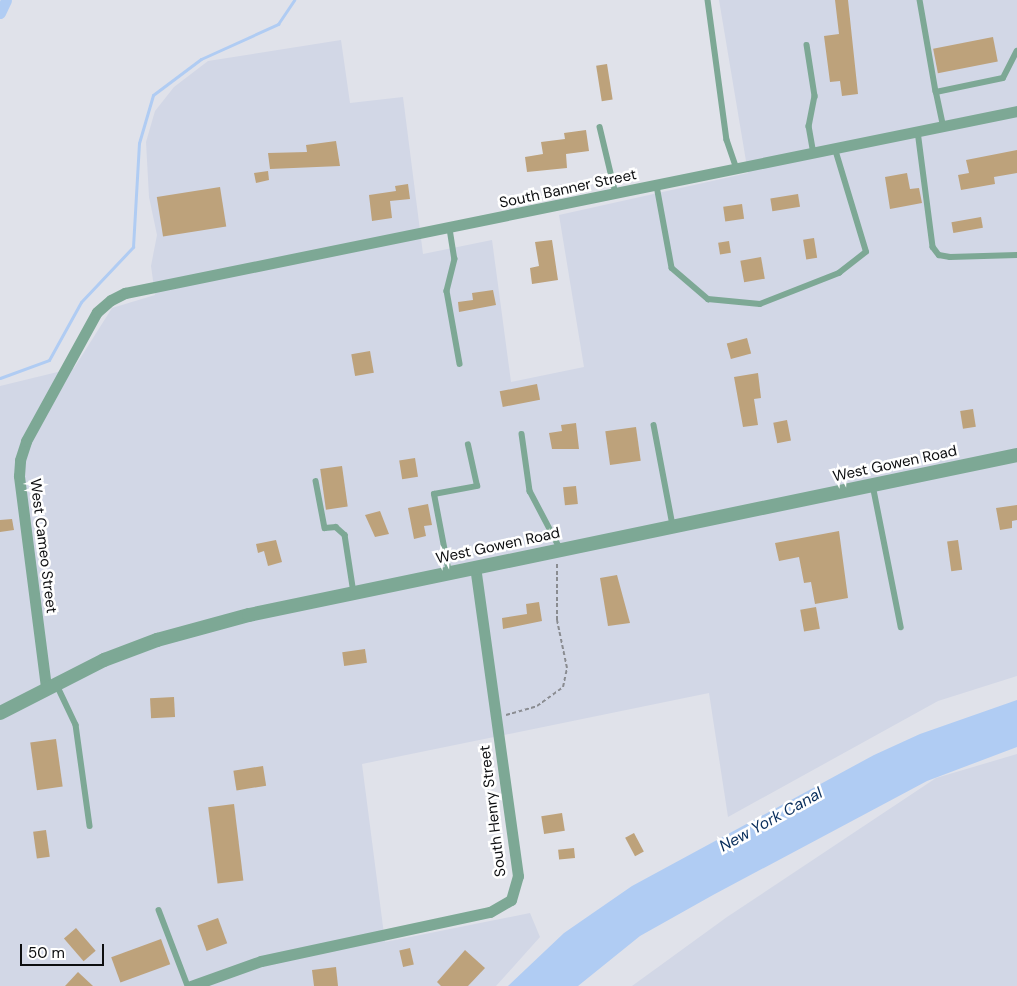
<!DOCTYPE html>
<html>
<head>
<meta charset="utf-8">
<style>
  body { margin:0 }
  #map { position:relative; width:1017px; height:986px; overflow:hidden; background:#e0e2ea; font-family:"DM Sans",sans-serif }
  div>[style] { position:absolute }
  .built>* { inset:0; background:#d2d7e6 }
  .water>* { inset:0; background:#b0ccf3 }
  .stream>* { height:3px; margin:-1.5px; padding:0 1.5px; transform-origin:1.5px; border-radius:1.5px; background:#b0ccf3 }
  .canal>* { height:11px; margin:-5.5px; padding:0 5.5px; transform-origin:5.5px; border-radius:5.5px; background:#b0ccf3 }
  .building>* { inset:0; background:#bda27b; transform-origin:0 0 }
  .path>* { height:2px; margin-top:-1px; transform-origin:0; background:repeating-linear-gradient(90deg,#8a8c91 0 4px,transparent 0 6.5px) }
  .service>* { height:5.5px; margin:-2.75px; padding:0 2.75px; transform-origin:2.75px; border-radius:2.75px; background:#7da895 }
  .minor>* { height:11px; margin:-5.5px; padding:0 5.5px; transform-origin:5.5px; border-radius:5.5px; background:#7da895 }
  .tertiary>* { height:14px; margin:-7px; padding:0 7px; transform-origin:7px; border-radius:7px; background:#7da895 }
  span { translate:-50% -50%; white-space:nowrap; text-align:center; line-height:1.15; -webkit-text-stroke:5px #fff; paint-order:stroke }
  .street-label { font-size:15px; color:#0d0e10 }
  .water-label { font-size:16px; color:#082d5b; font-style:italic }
  .scale { position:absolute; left:20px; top:944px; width:84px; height:22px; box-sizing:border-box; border:2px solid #0d0e10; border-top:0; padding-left:6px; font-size:15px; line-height:18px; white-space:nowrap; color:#0d0e10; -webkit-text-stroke:4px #fff; paint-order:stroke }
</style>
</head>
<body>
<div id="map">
  <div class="built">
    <div style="clip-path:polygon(719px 0,1017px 0,1017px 676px,938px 701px,728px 817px,709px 693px,362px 764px,385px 942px,530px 913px,540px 937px,496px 986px,0 986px,0 386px,74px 368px,112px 308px,155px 295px,151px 266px,157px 235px,149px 197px,146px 142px,155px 111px,174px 87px,208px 61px,341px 40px,350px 103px,403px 97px,423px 254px,492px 240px,511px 382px,584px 367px,559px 215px,748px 173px)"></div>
    <div style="clip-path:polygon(1017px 754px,1017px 986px,632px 986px,727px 917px,936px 778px)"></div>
  </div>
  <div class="water">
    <div style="clip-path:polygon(1017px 700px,1017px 747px,927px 781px,713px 895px,640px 936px,578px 986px,508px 986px,564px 933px,632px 886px,874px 755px,920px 734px)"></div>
  </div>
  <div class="stream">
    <div style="left:0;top:378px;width:52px;rotate:-20.2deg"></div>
    <div style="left:49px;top:360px;width:66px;rotate:-61.1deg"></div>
    <div style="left:81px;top:302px;width:76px;rotate:-46.6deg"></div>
    <div style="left:133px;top:247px;width:104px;rotate:-86.7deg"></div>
    <div style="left:139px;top:143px;width:50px;rotate:-73.7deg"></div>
    <div style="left:153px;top:95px;width:60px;rotate:-36.9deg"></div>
    <div style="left:201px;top:59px;width:85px;rotate:-24.4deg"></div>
    <div style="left:278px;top:24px;width:29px;rotate:-56deg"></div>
  </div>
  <div class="canal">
    <div style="left:0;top:13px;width:14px;rotate:-65deg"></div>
  </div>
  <div class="building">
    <div style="clip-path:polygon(835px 0,848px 0,858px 94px,842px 96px,840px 81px,830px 82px,824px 36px,839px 34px)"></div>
    <div style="left:993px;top:37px;width:25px;height:61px;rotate:79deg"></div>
    <div style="left:607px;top:64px;width:36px;height:11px;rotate:81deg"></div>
    <div style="clip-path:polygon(586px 130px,589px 151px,566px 154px,567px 168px,527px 172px,525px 157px,543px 154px,541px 142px,565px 139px,564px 133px)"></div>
    <div style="clip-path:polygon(336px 141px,340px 166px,270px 169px,268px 153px,307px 152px,306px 145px)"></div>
    <div style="clip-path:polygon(1017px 150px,1017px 173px,994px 177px,995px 184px,961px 190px,958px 175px,969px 173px,966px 160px)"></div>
    <div style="clip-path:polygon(268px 171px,269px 180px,256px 183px,254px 173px)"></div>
    <div style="clip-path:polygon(907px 173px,910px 189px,919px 188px,922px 203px,890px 209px,885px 177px)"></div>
    <div style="clip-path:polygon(408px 184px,410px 199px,390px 201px,392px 218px,372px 221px,369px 195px,396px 191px,395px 186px)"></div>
    <div style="left:220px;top:187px;width:40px;height:64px;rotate:81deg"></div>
    <div style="left:798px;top:194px;width:13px;height:28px;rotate:81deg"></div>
    <div style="left:742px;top:204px;width:15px;height:19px;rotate:82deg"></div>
    <div style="left:981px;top:217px;width:11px;height:30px;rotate:80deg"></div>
    <div style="left:814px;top:238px;width:20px;height:11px;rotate:81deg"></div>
    <div style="clip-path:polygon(552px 240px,558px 280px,532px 284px,530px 268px,539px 266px,535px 242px)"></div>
    <div style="left:729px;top:241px;width:12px;height:11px;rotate:81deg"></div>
    <div style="left:761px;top:257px;width:22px;height:21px;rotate:80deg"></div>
    <div style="clip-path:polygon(493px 290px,496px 305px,459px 312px,458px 302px,473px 300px,472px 293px)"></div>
    <div style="left:747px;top:338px;width:16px;height:21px;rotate:75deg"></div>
    <div style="left:370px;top:351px;width:22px;height:19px;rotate:80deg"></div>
    <div style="clip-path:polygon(758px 373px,761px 398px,754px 399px,758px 425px,743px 427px,734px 377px)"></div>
    <div style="left:537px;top:384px;width:16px;height:38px;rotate:79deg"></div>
    <div style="left:973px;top:409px;width:18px;height:13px;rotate:81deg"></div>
    <div style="left:787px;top:420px;width:21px;height:14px;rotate:79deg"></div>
    <div style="clip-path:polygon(576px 423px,579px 449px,552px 449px,549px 433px,562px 431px,561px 425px)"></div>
    <div style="left:636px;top:427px;width:34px;height:31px;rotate:82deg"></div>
    <div style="left:415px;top:458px;width:19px;height:16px;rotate:81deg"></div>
    <div style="left:342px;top:466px;width:41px;height:22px;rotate:82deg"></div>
    <div style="left:576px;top:486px;width:18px;height:13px;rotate:84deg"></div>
    <div style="clip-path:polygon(428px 504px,432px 525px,424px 526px,426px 536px,414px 539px,408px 508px)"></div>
    <div style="clip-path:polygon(1017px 505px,1017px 520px,1012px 521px,1012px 528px,1000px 530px,996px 508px)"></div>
    <div style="clip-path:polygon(380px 511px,389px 534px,375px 537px,365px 515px)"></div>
    <div style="clip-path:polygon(12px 519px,14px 530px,0 532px,0 520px)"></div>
    <div style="clip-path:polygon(839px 531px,848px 598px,815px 604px,811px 582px,804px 583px,799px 557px,779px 561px,775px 543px)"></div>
    <div style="clip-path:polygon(276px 540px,282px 562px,268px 566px,264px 551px,258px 553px,256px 544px)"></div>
    <div style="left:958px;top:540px;width:30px;height:11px;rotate:82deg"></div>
    <div style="clip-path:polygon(617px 575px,630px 623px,608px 626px,600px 578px)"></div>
    <div style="clip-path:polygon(539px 602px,542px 621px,503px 629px,502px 618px,527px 614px,526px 604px)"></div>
    <div style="left:816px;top:607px;width:22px;height:16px;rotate:80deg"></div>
    <div style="left:365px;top:649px;width:14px;height:23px;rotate:82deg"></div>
    <div style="left:174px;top:697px;width:20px;height:24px;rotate:87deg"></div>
    <div style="left:56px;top:739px;width:48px;height:26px;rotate:82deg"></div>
    <div style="left:263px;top:766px;width:20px;height:30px;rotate:81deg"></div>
    <div style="left:234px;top:804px;width:77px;height:26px;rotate:83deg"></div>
    <div style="left:562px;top:813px;width:18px;height:21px;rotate:81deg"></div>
    <div style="left:46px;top:830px;width:27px;height:13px;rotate:82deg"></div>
    <div style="left:634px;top:833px;width:21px;height:10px;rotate:62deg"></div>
    <div style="left:574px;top:848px;width:10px;height:16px;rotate:84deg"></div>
    <div style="left:218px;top:918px;width:27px;height:22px;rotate:70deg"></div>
    <div style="left:76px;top:928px;width:30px;height:16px;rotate:49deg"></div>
    <div style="left:161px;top:939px;width:27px;height:53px;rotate:70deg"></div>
    <div style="left:410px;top:948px;width:17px;height:11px;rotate:77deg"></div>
    <div style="clip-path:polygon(465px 950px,485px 968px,468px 986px,441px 986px,437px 982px)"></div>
    <div style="clip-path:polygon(336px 967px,338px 986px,314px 986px,312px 970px)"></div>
    <div style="clip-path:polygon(78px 972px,93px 986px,65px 986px)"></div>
  </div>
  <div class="path">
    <div style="left:506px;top:715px;width:32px;rotate:-16deg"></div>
    <div style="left:537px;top:706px;width:32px;rotate:-36deg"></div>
    <div style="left:563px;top:687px;width:19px;rotate:-78deg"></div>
    <div style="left:567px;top:668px;width:49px;rotate:-101.8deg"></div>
    <div style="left:557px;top:620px;width:57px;rotate:-90deg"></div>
  </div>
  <div class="service">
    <div style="left:708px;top:0;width:141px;rotate:82.3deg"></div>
    <div style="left:727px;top:140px;width:31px;rotate:71deg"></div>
    <div style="left:920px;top:0;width:93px;rotate:80.1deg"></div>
    <div style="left:807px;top:45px;width:52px;rotate:81.1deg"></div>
    <div style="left:815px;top:96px;width:31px;rotate:101deg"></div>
    <div style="left:809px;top:126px;width:27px;rotate:80deg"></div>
    <div style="left:943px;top:126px;width:35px;rotate:-102deg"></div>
    <div style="left:936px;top:92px;width:68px;rotate:-11.8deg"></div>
    <div style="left:1003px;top:78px;width:30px;rotate:-63deg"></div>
    <div style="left:600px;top:127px;width:69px;rotate:76.6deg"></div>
    <div style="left:918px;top:131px;width:117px;rotate:82.6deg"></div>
    <div style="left:933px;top:247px;width:10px;rotate:53deg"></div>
    <div style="left:939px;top:255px;width:11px;rotate:10deg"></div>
    <div style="left:950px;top:257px;width:67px;rotate:-1.7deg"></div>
    <div style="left:657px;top:186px;width:83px;rotate:79.6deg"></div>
    <div style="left:672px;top:268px;width:48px;rotate:40.7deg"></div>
    <div style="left:708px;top:299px;width:52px;rotate:5.5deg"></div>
    <div style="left:760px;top:304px;width:85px;rotate:-21.4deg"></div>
    <div style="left:839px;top:273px;width:34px;rotate:-38deg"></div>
    <div style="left:866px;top:252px;width:108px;rotate:-106.8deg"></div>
    <div style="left:450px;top:229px;width:30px;rotate:81deg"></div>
    <div style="left:455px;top:259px;width:33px;rotate:104deg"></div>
    <div style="left:447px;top:291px;width:74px;rotate:79.9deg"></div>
    <div style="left:654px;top:425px;width:103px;rotate:79.3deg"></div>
    <div style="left:522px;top:434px;width:58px;rotate:82deg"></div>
    <div style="left:530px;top:491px;width:67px;rotate:62.3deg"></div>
    <div style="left:316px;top:481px;width:48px;rotate:79.2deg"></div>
    <div style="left:325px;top:528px;width:11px;rotate:-5deg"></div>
    <div style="left:336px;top:527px;width:12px;rotate:42deg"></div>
    <div style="left:345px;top:535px;width:59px;rotate:81.2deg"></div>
    <div style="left:873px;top:485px;width:145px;rotate:78.8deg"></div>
    <div style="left:449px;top:573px;width:80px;rotate:-100.8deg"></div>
    <div style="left:434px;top:494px;width:44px;rotate:-10.5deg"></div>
    <div style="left:477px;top:486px;width:42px;rotate:-102.4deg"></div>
    <div style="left:57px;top:685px;width:44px;rotate:64.6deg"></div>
    <div style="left:76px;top:725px;width:102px;rotate:82.1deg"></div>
    <div style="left:159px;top:910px;width:81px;rotate:69.1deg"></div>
  </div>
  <div class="minor">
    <div style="left:46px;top:687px;width:213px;rotate:-97.3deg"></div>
    <div style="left:19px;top:476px;width:16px;rotate:-86deg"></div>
    <div style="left:20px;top:460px;width:20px;rotate:-72deg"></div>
    <div style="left:26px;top:441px;width:147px;rotate:-61.2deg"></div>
    <div style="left:97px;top:312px;width:18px;rotate:-41deg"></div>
    <div style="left:111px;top:300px;width:16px;rotate:-27deg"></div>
    <div style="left:125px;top:293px;width:910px;rotate:-11.53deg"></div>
    <div style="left:191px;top:986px;width:74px;rotate:-19.7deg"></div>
    <div style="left:261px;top:961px;width:234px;rotate:-12.1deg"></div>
    <div style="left:490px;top:912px;width:24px;rotate:-30deg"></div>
    <div style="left:511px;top:900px;width:25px;rotate:-74deg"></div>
    <div style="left:518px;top:876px;width:311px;rotate:-97.9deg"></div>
  </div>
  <div class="tertiary">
    <div style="left:0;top:713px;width:117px;rotate:-27deg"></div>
    <div style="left:104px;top:660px;width:57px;rotate:-20.7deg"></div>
    <div style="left:157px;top:640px;width:95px;rotate:-15.2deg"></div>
    <div style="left:249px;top:615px;width:784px;rotate:-11.77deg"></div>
  </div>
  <div class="street-label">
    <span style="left:568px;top:189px;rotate:-12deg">South Banner Street</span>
    <span style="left:895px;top:464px;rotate:-12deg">West Gowen Road</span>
    <span style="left:43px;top:546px;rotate:83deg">West Cameo Street</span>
    <span style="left:498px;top:546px;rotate:-12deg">West Gowen Road</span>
    <span style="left:493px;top:811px;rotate:-97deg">South Henry Street</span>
  </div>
  <div class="water-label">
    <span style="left:771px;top:820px;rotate:-29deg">New York Canal</span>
  </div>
  <div class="scale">50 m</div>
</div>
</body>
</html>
